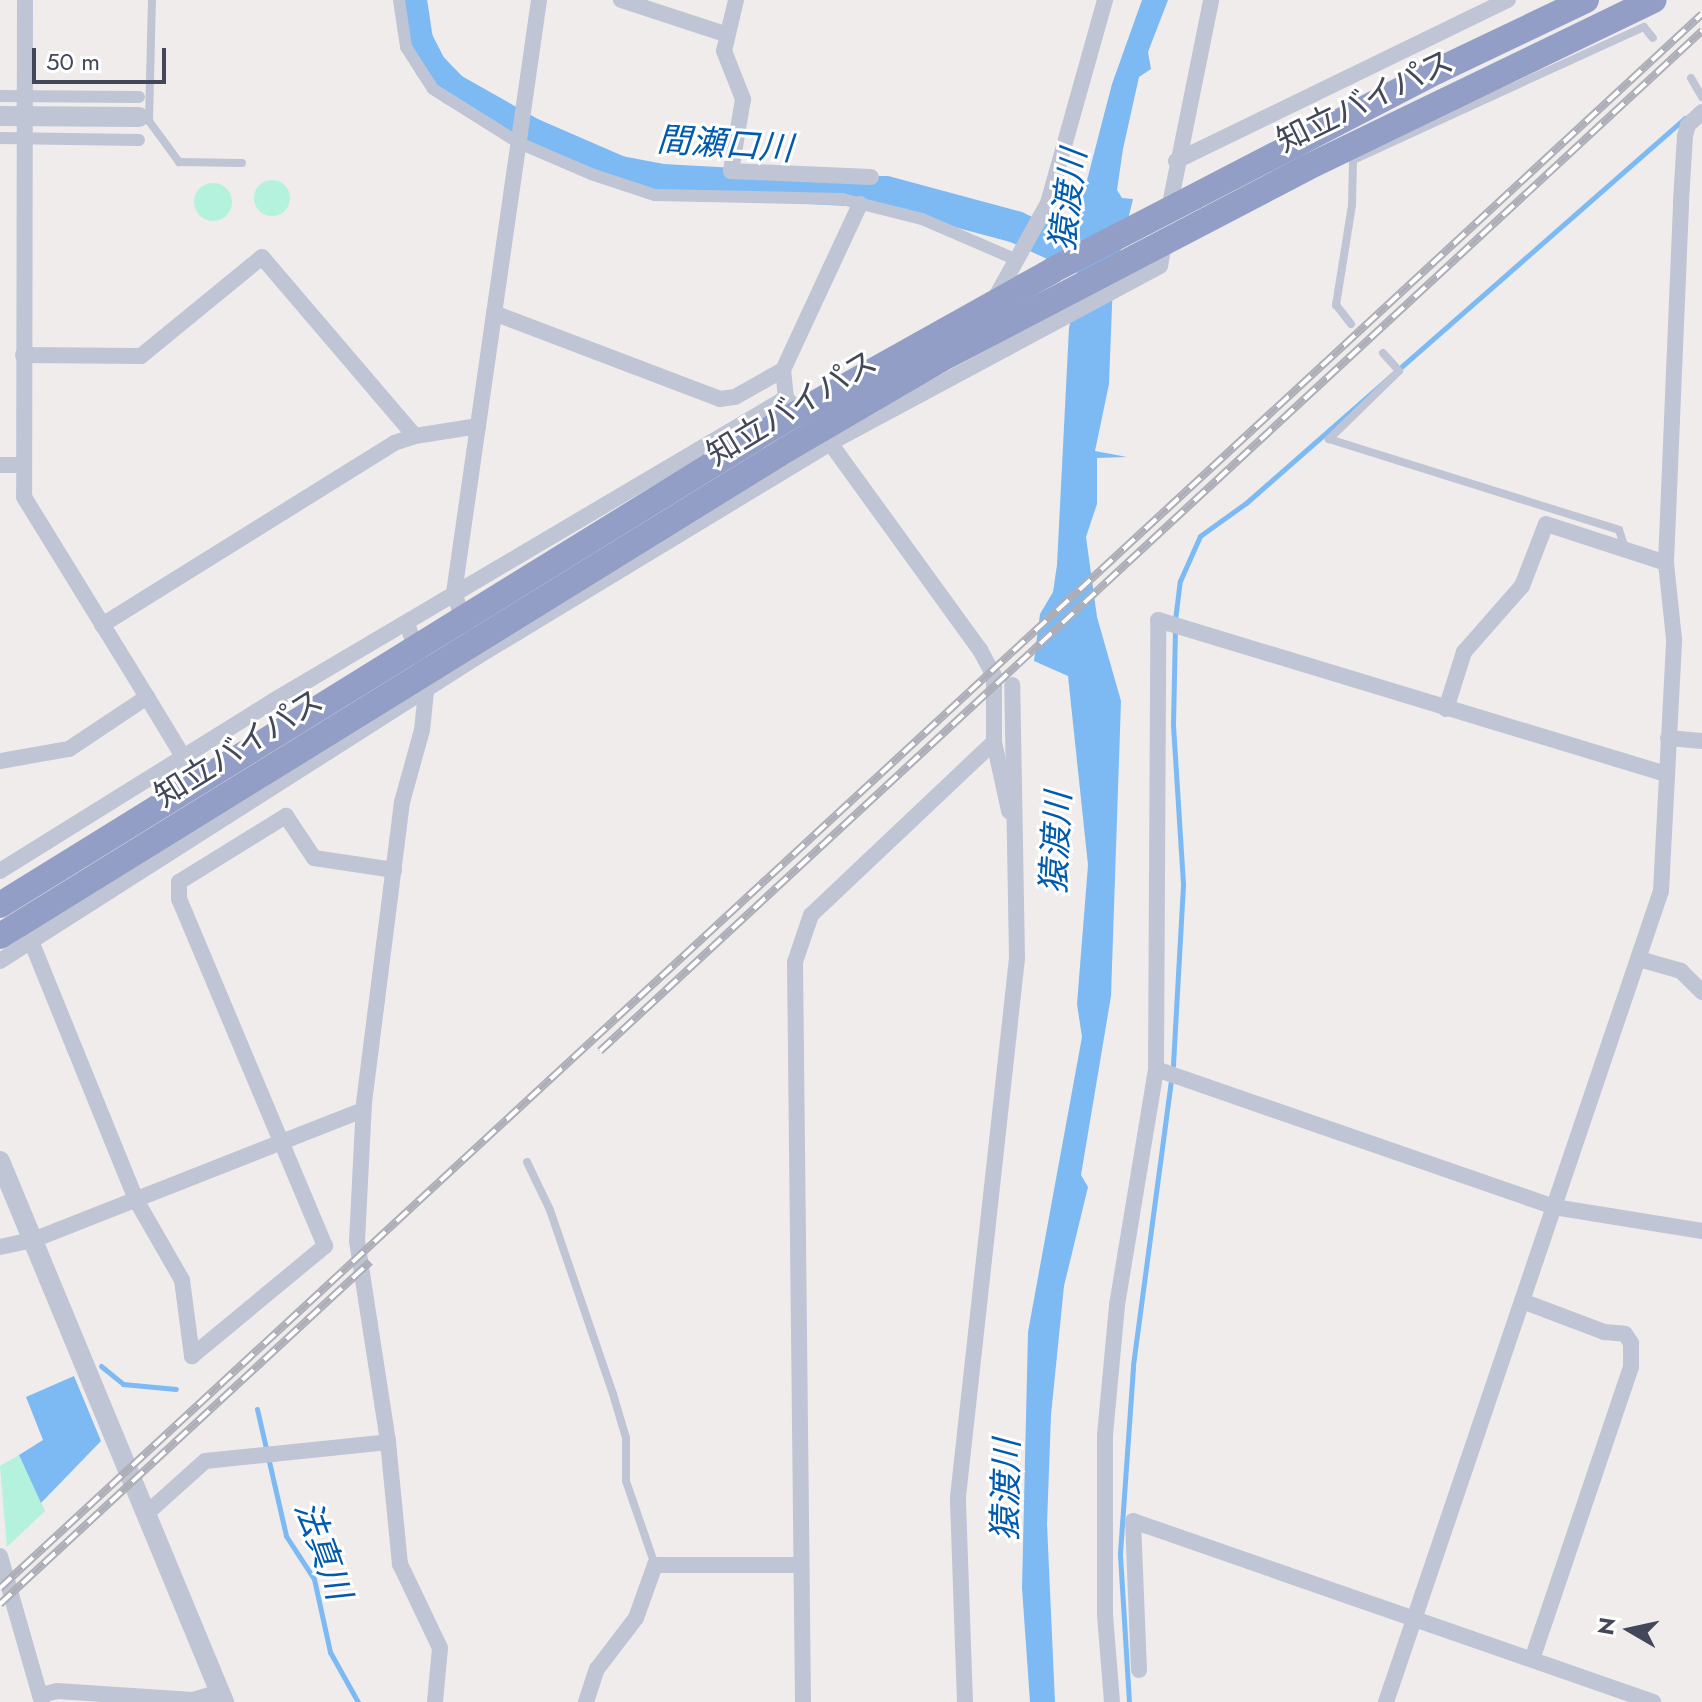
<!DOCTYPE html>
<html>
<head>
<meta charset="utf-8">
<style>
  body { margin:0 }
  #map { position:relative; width:1702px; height:1702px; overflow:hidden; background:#efeceb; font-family:Jost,"Noto Sans JP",sans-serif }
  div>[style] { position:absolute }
  .green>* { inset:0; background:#b4f2dd }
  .round { border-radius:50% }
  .water>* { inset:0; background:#7dbaf3 }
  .stream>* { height:5px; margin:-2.5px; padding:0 2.5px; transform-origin:2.5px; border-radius:2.5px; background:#7dbaf3 }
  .river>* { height:32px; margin:-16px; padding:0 16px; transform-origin:16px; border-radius:16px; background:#7dbaf3 }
  .service>* { height:8px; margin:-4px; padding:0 4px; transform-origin:4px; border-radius:4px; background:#c0c5d5 }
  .pedestrian>* { height:12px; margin:-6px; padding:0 6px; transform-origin:6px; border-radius:6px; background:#c0c5d5 }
  .minor>* { height:16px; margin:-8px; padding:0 8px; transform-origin:8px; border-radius:8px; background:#c0c5d5 }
  .tertiary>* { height:20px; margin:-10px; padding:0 10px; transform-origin:10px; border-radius:10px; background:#c0c5d5 }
  .trunk>* { height:26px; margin:-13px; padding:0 13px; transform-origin:13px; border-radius:13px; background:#939ec7 }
  .rail>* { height:8px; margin-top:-4px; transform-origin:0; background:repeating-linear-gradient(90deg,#fff 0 15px,#adaeb7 0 30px); box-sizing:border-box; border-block:2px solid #adaeb7 }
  span { translate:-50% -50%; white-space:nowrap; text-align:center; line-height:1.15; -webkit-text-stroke:6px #fff; paint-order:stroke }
  .street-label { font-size:32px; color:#42485a }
  .water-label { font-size:34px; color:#005baf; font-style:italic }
  .north { position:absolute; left:1590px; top:1590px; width:80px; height:80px; -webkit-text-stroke:6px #fff; paint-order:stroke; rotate:279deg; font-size:22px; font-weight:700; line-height:32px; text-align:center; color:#42485a }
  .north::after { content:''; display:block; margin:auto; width:28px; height:36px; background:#42485a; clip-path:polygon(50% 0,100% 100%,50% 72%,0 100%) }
  .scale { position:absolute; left:32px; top:48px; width:134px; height:36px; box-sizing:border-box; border:4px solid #42485a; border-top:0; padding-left:10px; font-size:24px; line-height:28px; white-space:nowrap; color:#42485a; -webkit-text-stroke:6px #fff; paint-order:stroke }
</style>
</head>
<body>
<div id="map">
  <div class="green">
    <div class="round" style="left:254px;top:180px;width:36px;height:36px"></div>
    <div class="round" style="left:194px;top:183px;width:38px;height:38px"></div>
    <div style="clip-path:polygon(19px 1455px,45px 1511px,7px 1547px,0 1466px)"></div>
  </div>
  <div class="water">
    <div style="clip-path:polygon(1142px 0,1168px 0,1148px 52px,1151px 69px,1139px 77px,1123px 149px,1117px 190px,1122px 198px,1133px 199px,1113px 281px,1109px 384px,1095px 451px,1127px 457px,1097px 458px,1097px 504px,1086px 537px,1097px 617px,1121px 701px,1111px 996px,1081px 1175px,1088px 1187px,1064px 1286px,1051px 1415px,1047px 1524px,1055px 1702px,1030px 1702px,1022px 1588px,1028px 1332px,1082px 1037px,1077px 1004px,1088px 865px,1068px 676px,1034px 661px,1040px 614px,1053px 592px,1057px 565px,1069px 328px,1083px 264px,1054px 251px,1057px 242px,1065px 244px,1079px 211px,1112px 84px)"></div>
    <div style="clip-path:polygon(74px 1376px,101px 1441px,41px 1503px,19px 1455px,43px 1440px,26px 1397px)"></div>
  </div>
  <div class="stream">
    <div style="left:1175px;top:620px;width:39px;rotate:-83deg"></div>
    <div style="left:1180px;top:581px;width:49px;rotate:-66deg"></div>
    <div style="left:1200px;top:536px;width:57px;rotate:-35.7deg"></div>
    <div style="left:1246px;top:503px;width:584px;rotate:-41.25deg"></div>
    <div style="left:101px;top:1366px;width:28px;rotate:39deg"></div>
    <div style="left:123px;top:1384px;width:53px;rotate:5.4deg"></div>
    <div style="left:257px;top:1409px;width:130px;rotate:77.1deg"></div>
    <div style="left:286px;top:1536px;width:51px;rotate:56.9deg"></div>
    <div style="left:314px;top:1579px;width:75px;rotate:77.6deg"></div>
    <div style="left:330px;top:1652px;width:57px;rotate:60.8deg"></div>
    <div style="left:1129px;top:1702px;width:149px;rotate:-93.5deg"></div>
    <div style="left:1120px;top:1553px;width:188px;rotate:-86deg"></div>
    <div style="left:1133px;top:1365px;width:304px;rotate:-82.4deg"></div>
    <div style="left:1173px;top:1064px;width:180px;rotate:-86.8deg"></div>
    <div style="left:1183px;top:884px;width:160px;rotate:-93.6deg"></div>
    <div style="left:1173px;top:724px;width:94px;rotate:-88.8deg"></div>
  </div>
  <div class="river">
    <div style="left:411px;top:0;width:40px;rotate:81.5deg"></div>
    <div style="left:417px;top:40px;width:30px;rotate:63deg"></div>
    <div style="left:431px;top:67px;width:30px;rotate:46deg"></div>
    <div style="left:452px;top:89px;width:92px;rotate:29.4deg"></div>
    <div style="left:532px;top:134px;width:96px;rotate:23.4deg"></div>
    <div style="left:620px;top:172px;width:43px;rotate:10.8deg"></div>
    <div style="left:662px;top:180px;width:224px;rotate:3.1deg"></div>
    <div style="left:886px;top:192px;width:135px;rotate:15.1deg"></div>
    <div style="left:1016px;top:227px;width:86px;rotate:24.8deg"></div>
  </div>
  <div class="service">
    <div style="left:1691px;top:78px;width:22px;rotate:60deg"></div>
    <div style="left:140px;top:117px;width:10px;rotate:24deg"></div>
    <div style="left:149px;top:121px;width:51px;rotate:53.8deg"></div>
    <div style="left:179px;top:162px;width:63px;rotate:0.9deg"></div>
    <div style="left:149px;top:121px;width:121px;rotate:-88.6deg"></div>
    <div style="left:1351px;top:324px;width:24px;rotate:-128deg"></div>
    <div style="left:1336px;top:305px;width:101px;rotate:-80.9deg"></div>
    <div style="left:1352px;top:205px;width:45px;rotate:-88.7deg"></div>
    <div style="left:1353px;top:160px;width:320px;rotate:-24.6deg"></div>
    <div style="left:1644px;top:27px;width:14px;rotate:51deg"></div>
    <div style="left:1383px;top:353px;width:24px;rotate:48deg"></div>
    <div style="left:1399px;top:371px;width:98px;rotate:135.8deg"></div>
    <div style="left:1329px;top:439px;width:304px;rotate:17.4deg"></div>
    <div style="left:1619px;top:530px;width:19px;rotate:72deg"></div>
    <div style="left:527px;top:1162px;width:53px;rotate:64.4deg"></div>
    <div style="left:550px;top:1210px;width:194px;rotate:71.1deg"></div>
    <div style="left:613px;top:1394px;width:46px;rotate:73.5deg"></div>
    <div style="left:626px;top:1438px;width:43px;rotate:90deg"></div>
    <div style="left:626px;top:1481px;width:89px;rotate:71deg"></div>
  </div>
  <div class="pedestrian">
    <div style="left:399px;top:0;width:48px;rotate:81.5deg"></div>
    <div style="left:406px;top:47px;width:50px;rotate:57.3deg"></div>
    <div style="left:433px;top:89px;width:102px;rotate:32.1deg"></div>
    <div style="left:519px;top:143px;width:78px;rotate:23.3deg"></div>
    <div style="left:591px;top:174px;width:67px;rotate:18.2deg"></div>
    <div style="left:655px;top:195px;width:187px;rotate:1.2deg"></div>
    <div style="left:842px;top:199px;width:82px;rotate:14deg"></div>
    <div style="left:922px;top:219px;width:101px;rotate:23.3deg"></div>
    <div style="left:0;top:96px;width:139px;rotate:0.4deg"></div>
    <div style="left:0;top:138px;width:139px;rotate:0.8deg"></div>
  </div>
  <div class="minor">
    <div style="left:25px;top:0;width:497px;rotate:90.1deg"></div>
    <div style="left:24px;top:497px;width:235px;rotate:58.4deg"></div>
    <div style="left:621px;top:0;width:109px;rotate:18.1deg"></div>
    <div style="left:736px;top:0;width:52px;rotate:103.2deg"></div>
    <div style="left:724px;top:51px;width:52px;rotate:68.4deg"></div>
    <div style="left:743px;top:99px;width:73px;rotate:99.5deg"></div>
    <div style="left:731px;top:171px;width:140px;rotate:2.5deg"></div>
    <div style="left:1176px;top:161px;width:369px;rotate:-25.9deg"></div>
    <div style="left:1168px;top:214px;width:218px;rotate:-78.6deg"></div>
    <div style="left:993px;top:302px;width:113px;rotate:-60.9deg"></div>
    <div style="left:1048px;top:203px;width:211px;rotate:-74.3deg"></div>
    <div style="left:494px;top:313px;width:242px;rotate:20.8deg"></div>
    <div style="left:720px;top:399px;width:15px;rotate:-8deg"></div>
    <div style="left:735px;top:397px;width:55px;rotate:-29.4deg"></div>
    <div style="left:23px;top:355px;width:118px;rotate:0.5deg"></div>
    <div style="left:141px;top:356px;width:156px;rotate:-39.3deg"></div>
    <div style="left:262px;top:257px;width:235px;rotate:49.5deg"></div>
    <div style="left:415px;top:436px;width:64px;rotate:-9deg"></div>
    <div style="left:0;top:465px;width:22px"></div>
    <div style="left:407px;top:623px;width:35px;rotate:72deg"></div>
    <div style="left:102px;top:625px;width:344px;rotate:-31.9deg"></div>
    <div style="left:394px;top:443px;width:22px;rotate:-18deg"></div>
    <div style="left:465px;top:626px;width:35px;rotate:-108deg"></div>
    <div style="left:454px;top:593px;width:599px;rotate:-81.84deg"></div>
    <div style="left:427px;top:682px;width:48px;rotate:95.9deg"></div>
    <div style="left:422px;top:730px;width:75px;rotate:105.5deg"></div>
    <div style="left:402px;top:802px;width:303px;rotate:97.2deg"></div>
    <div style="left:364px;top:1103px;width:138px;rotate:92.9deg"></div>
    <div style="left:357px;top:1241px;width:203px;rotate:81.2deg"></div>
    <div style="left:388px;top:1442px;width:123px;rotate:84.4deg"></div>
    <div style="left:400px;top:1564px;width:93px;rotate:64.5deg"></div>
    <div style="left:440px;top:1648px;width:54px;rotate:95.3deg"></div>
    <div style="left:1446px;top:709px;width:60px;rotate:-72.5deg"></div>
    <div style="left:1464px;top:652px;width:88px;rotate:-48.7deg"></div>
    <div style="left:1522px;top:586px;width:66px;rotate:-68.8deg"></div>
    <div style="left:1546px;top:524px;width:126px;rotate:18deg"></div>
    <div style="left:1668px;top:738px;width:34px;rotate:5deg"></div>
    <div style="left:994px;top:742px;width:71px;rotate:77.7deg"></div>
    <div style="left:0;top:761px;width:70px;rotate:-9.9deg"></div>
    <div style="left:69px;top:749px;width:94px;rotate:-33.7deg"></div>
    <div style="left:147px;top:697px;width:71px;rotate:58.8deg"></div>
    <div style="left:0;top:871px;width:322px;rotate:-31.9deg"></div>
    <div style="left:273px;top:701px;width:596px;rotate:-30.57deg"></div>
    <div style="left:31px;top:941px;width:279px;rotate:67.9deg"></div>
    <div style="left:136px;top:1200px;width:92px;rotate:60.1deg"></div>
    <div style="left:182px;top:1280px;width:77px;rotate:82.5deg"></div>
    <div style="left:192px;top:1356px;width:173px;rotate:-39.6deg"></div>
    <div style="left:325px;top:1246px;width:376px;rotate:-112.8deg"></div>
    <div style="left:179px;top:899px;width:17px;rotate:-90deg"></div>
    <div style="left:179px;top:882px;width:126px;rotate:-31.7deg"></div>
    <div style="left:286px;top:816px;width:50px;rotate:56.3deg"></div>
    <div style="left:314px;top:858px;width:81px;rotate:8.5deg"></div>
    <div style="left:1639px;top:959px;width:44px;rotate:15.9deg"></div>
    <div style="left:1681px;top:971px;width:30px;rotate:45deg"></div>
    <div style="left:0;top:961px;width:566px;rotate:-32.51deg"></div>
    <div style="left:477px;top:657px;width:413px;rotate:-31.2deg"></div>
    <div style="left:830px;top:443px;width:374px;rotate:-28.2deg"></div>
    <div style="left:1160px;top:266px;width:29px;rotate:-80deg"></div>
    <div style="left:1156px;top:1069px;width:421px;rotate:19.1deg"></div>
    <div style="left:1554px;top:1207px;width:150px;rotate:9.2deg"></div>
    <div style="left:0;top:1247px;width:34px;rotate:-12deg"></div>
    <div style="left:33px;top:1240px;width:355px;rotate:-21.5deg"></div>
    <div style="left:1522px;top:1301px;width:88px;rotate:20.7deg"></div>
    <div style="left:1604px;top:1332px;width:21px;rotate:5deg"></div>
    <div style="left:1625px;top:1334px;width:11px;rotate:56deg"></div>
    <div style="left:1631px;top:1343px;width:24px;rotate:90deg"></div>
    <div style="left:1631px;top:1367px;width:308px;rotate:108.7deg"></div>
    <div style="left:146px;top:1514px;width:79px;rotate:-41.9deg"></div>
    <div style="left:205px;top:1461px;width:184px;rotate:-5.9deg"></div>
    <div style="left:0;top:1556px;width:152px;rotate:74deg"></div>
    <div style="left:1139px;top:1670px;width:149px;rotate:-92.3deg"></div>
    <div style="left:1133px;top:1521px;width:551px;rotate:19.19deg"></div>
    <div style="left:40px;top:1695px;width:17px;rotate:-13deg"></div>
    <div style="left:57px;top:1691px;width:136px;rotate:3.8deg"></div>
    <div style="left:193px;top:1700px;width:28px;rotate:-17deg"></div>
    <div style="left:586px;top:1702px;width:35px;rotate:-72deg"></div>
    <div style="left:597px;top:1669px;width:64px;rotate:-52.6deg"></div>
    <div style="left:636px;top:1618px;width:56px;rotate:-70.3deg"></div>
    <div style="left:655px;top:1565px;width:145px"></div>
    <div style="left:803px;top:1702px;width:740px;rotate:-90.62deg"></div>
    <div style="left:795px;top:962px;width:50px;rotate:-71.2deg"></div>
    <div style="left:811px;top:915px;width:252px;rotate:-43.4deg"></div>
    <div style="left:994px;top:742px;width:66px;rotate:-90deg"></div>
    <div style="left:994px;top:676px;width:30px;rotate:-118deg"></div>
    <div style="left:980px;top:650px;width:256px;rotate:-125.9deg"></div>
    <div style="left:830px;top:443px;width:63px;rotate:-134.4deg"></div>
    <div style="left:786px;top:398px;width:28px;rotate:-96deg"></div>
    <div style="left:783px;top:370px;width:183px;rotate:-65.1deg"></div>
    <div style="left:965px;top:1702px;width:205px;rotate:-92deg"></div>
    <div style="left:958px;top:1497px;width:542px;rotate:-83.75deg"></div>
    <div style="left:1017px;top:958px;width:273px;rotate:-91deg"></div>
    <div style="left:1112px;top:1702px;width:87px;rotate:-94.6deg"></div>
    <div style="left:1105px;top:1615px;width:180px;rotate:-90deg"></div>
    <div style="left:1105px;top:1435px;width:131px;rotate:-84.7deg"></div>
    <div style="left:1117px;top:1305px;width:239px;rotate:-80.6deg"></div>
    <div style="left:1156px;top:1069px;width:449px;rotate:-89.7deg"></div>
    <div style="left:1158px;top:620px;width:531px;rotate:16.86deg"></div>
    <div style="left:1386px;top:1702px;width:856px;rotate:-71.27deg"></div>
    <div style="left:1661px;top:891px;width:252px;rotate:-87deg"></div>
    <div style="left:1674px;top:639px;width:76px;rotate:-96deg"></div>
    <div style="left:1666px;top:563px;width:362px;rotate:-87.6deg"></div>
    <div style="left:1681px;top:201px;width:65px;rotate:-86.5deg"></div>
    <div style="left:1685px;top:136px;width:11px;rotate:-75deg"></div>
    <div style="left:1688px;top:125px;width:19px;rotate:-43deg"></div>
  </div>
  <div class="tertiary">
    <div style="left:0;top:116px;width:139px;rotate:0.4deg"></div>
    <div style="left:0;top:1161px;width:586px;rotate:67.51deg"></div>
  </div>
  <div class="trunk">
    <div style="left:0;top:905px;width:915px;rotate:-31.73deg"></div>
    <div style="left:778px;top:424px;width:315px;rotate:-29.2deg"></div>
    <div style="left:1053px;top:270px;width:433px;rotate:-27.4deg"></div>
    <div style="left:1437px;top:71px;width:165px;rotate:-25.5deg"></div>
    <div style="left:0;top:936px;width:925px;rotate:-31.75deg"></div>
    <div style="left:787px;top:449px;width:178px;rotate:-30.3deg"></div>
    <div style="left:941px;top:359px;width:412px;rotate:-27.6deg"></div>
    <div style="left:1306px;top:168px;width:386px;rotate:-25.8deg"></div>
  </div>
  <div class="rail">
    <div style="left:600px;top:1051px;width:1502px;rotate:-42.79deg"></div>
    <div style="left:0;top:1588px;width:2318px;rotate:-42.76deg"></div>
    <div style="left:0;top:1604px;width:504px;rotate:-42.75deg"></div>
  </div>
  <div class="street-label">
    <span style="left:1365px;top:101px;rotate:-26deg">知立バイパス</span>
    <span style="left:792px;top:408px;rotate:-31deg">知立バイパス</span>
    <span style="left:239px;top:748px;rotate:-32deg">知立バイパス</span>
  </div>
  <div class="water-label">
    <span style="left:725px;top:144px;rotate:4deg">間瀬口川</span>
    <span style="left:1068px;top:200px;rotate:-83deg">猿渡川</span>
    <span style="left:1056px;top:843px;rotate:-87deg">猿渡川</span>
    <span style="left:1006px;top:1490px;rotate:-89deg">猿渡川</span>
    <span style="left:323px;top:1550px;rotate:70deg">法真川</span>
  </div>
  <div class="north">N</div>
  <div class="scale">50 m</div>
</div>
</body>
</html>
